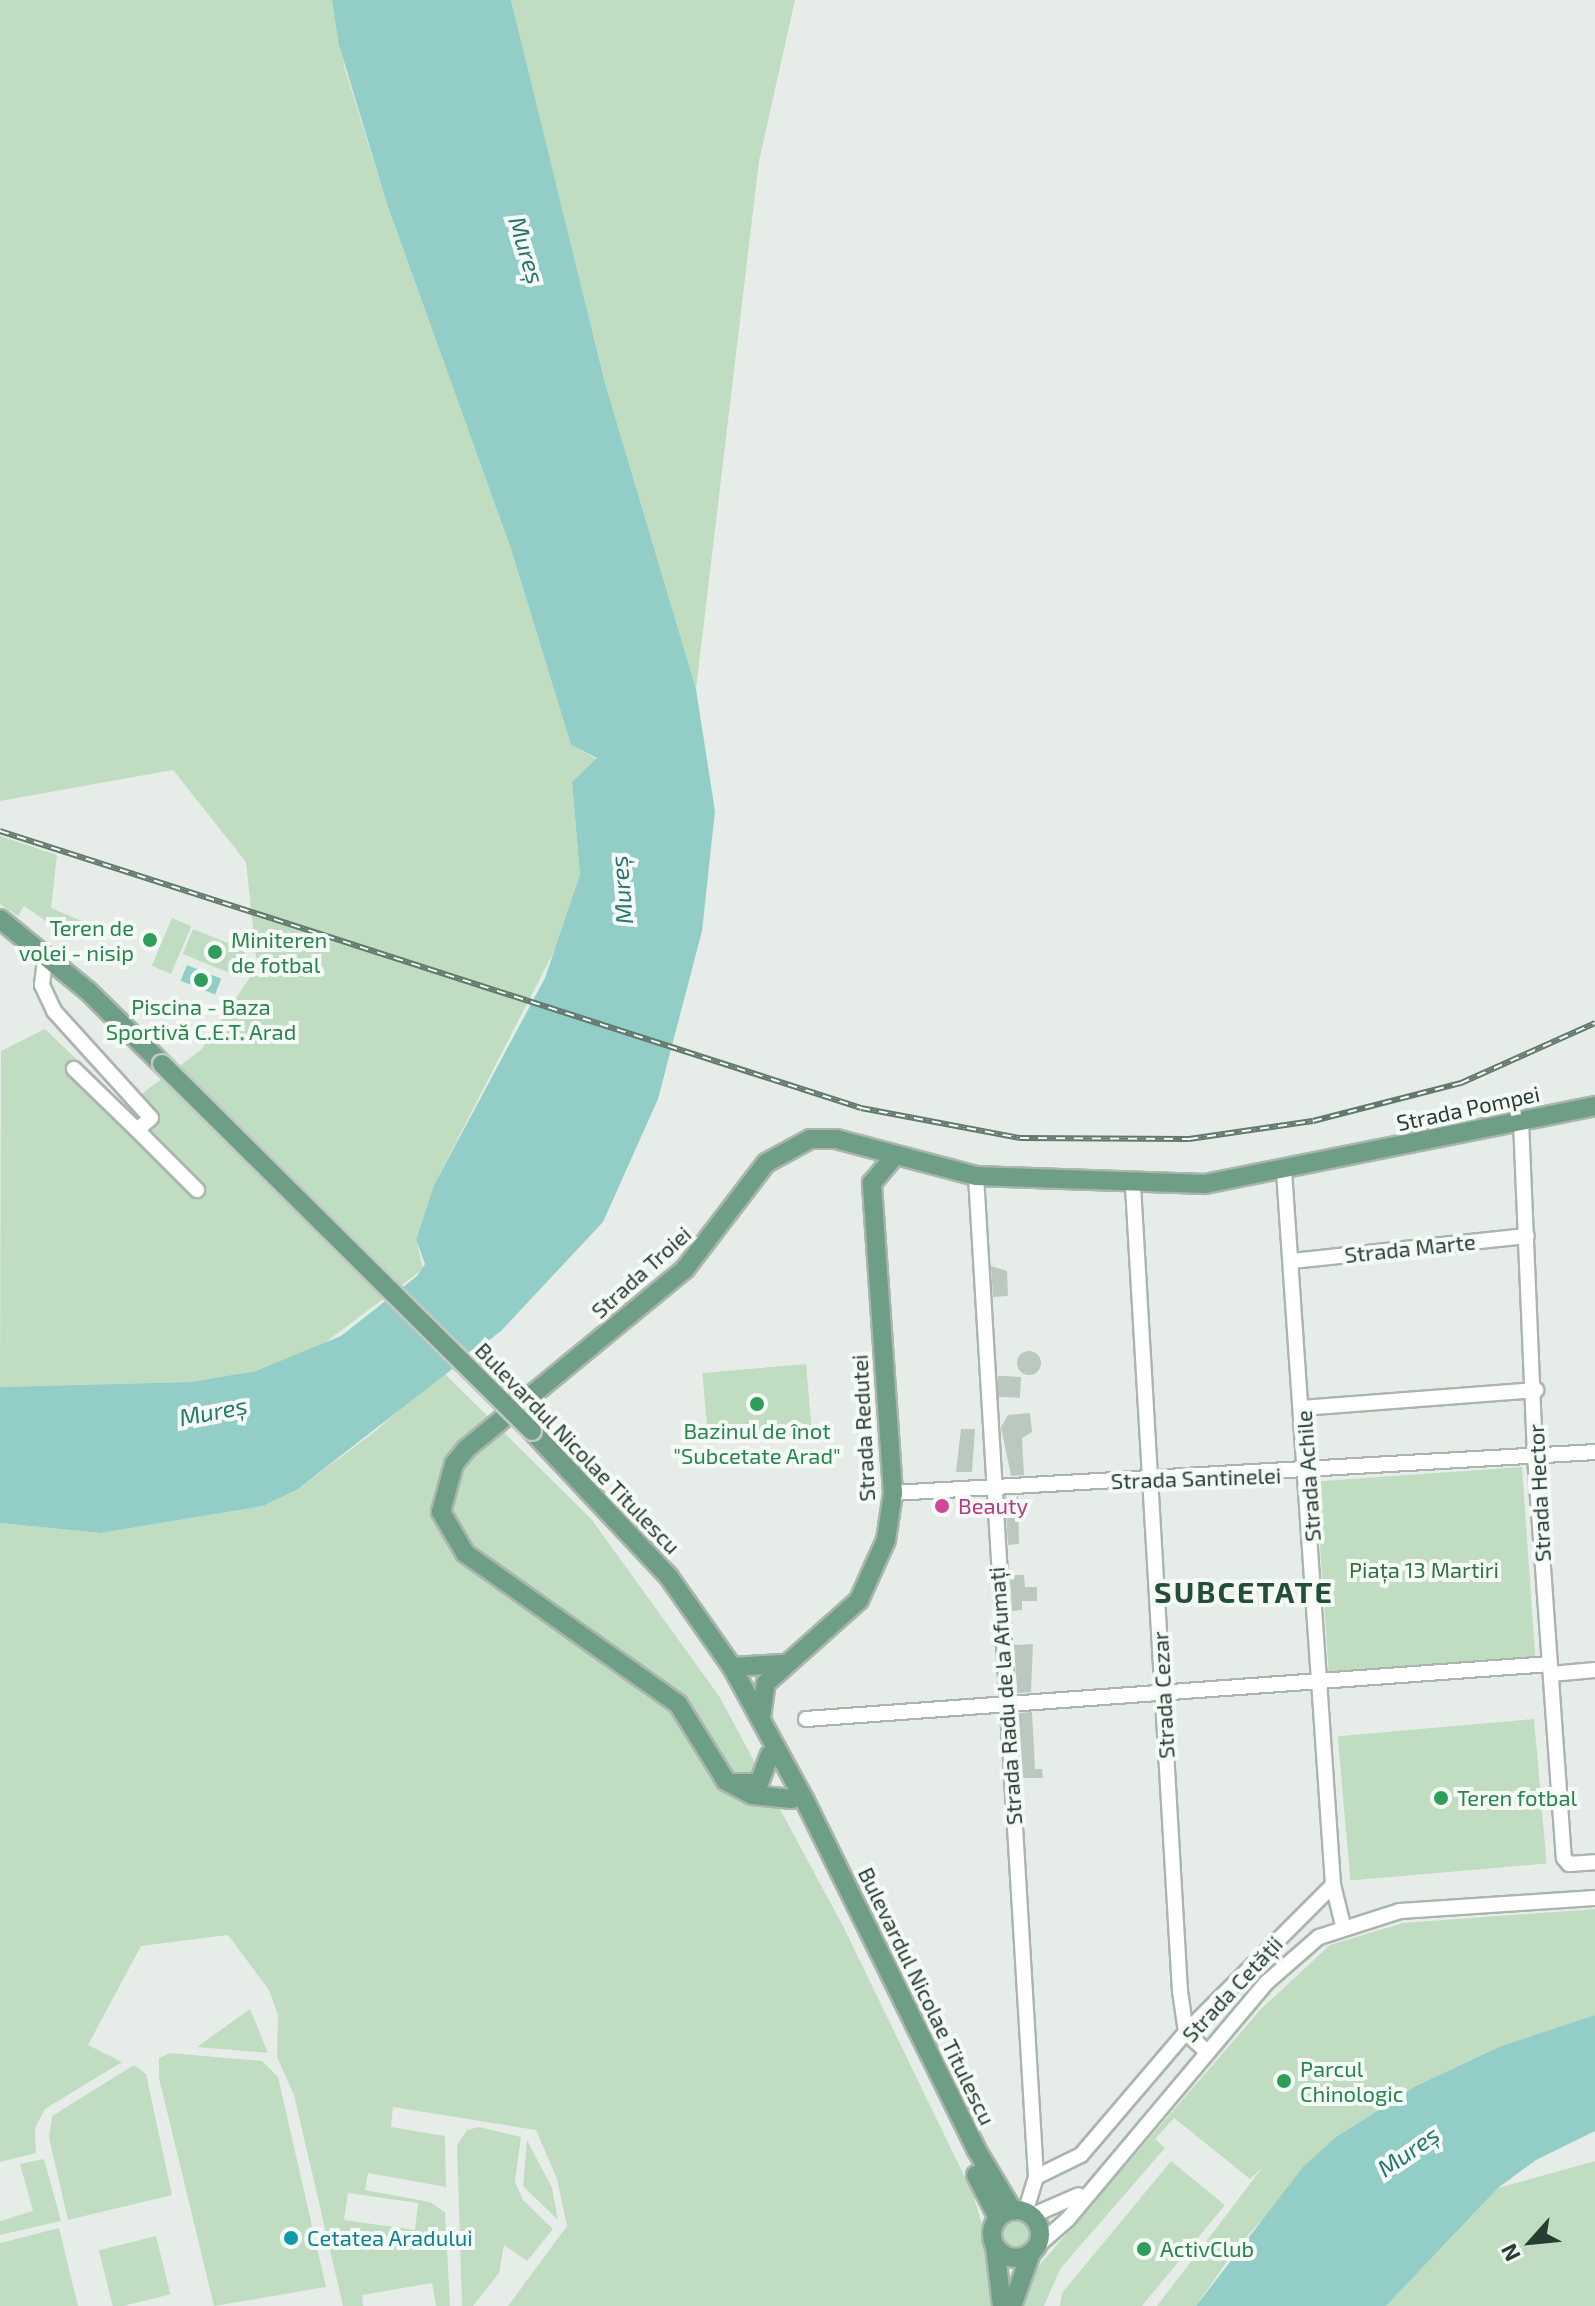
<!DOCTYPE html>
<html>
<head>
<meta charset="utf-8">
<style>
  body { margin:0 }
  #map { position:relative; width:1595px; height:2306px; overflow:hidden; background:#e6ede8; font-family:"Exo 2",sans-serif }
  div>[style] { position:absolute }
  .green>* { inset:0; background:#c1ddc1; transform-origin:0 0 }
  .round { border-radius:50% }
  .water>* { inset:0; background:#92cec7; transform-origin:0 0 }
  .building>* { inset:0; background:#bbc8c0; transform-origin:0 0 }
  .roads { filter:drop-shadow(2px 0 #a9b5ad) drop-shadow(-2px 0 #a9b5ad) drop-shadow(0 2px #a9b5ad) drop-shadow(0 -2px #a9b5ad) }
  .minor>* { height:14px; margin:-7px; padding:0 7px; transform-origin:7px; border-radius:7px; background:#fff }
  .major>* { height:18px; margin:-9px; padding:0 9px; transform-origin:9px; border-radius:9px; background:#6e9f86 }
  .major>.ring { margin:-9px; padding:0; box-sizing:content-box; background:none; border:18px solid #6e9f86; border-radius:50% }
  .rail>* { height:6px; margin-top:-3px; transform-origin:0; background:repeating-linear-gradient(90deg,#f6faf7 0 9px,#61796c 0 18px); box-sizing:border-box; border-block:2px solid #61796c }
  .bridges { filter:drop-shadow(2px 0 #c2c9c5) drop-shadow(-2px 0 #c2c9c5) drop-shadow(0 2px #c2c9c5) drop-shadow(0 -2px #c2c9c5) }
  .major-bridge>* { height:18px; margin:-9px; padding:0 9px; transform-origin:9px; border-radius:9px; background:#6e9f86 }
  .dots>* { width:22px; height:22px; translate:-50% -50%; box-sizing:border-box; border:4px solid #f6faf7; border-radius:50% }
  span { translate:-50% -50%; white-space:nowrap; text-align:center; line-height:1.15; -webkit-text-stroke:8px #f6faf7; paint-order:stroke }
  .leisure-label { font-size:22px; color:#27864d }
  .right { translate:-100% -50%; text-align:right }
  .left { translate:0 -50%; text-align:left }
  .street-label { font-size:22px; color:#263e31 }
  .hotel-label { font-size:22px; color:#b23c85 }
  .park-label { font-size:22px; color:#33723b }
  .culture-label { font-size:22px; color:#0d838f }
  .water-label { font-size:24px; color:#24766f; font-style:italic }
  .district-label { font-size:30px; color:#234f39; font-weight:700; letter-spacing:2px }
  .north { position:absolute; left:1491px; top:2202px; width:80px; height:80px; -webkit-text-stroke:6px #f6faf7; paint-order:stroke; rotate:243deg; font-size:22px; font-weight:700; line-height:32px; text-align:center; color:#263e31 }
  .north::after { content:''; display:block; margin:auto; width:28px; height:36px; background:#263e31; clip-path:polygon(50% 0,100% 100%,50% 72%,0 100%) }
</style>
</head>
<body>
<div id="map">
  <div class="green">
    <div style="clip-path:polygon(0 0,332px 0,345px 69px,387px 204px,511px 549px,571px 745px,597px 759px,572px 782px,580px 875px,570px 920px,434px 1185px,416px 1238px,423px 1269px,322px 1345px,256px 1371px,190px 1382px,0 1387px,1px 1051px,45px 1029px,125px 1106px,201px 1050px,257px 967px,246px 862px,173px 770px,0 801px)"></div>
    <div style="clip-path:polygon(511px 0,795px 0,759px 161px,696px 689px,605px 383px)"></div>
    <div style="clip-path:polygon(0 836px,57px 855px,51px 908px,84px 922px,78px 930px,68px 936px,24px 906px,18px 916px,0 904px)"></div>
    <div style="left:172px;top:918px;width:21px;height:52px;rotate:23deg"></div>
    <div style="left:193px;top:929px;width:57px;height:27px;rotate:22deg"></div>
    <div style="left:806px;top:1364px;width:71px;height:104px;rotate:85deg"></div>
    <div style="clip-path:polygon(evenodd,443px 1372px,592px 1520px,719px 1696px,844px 1928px,973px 2194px,994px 2264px,996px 2306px,508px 2306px,567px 2226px,557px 2179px,536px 2130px,393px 2107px,391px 2127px,445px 2136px,446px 2187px,368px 2173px,365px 2190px,430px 2202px,445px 2212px,450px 2306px,436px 2306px,432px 2283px,362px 2295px,363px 2306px,343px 2306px,294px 2095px,277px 2057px,278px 2015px,269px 1990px,228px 1935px,141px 1946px,88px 2045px,122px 2062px,45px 2109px,35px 2128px,36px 2153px,0 2162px,0 1523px,101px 1533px,263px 1506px,298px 1489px,373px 1433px,443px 1372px,348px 2193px,418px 2203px,415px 2230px,344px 2220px,348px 2193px)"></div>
    <div style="left:1522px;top:1467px;width:194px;height:207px;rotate:86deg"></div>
    <div style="left:1534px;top:1719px;width:145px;height:197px;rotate:85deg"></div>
    <div style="clip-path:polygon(1595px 1909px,1595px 2015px,1501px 2046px,1416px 2086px,1336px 2137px,1235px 2250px,1196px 2306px,1157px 2306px,1262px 2168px,1250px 2179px,1174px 2118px,1155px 2139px,1165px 2148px,1060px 2269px,1044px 2306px,1022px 2306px,1036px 2269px,1261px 2009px,1330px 1945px,1403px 1923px)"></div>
    <div style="clip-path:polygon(250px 2009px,268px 2053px,197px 2047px)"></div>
    <div style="clip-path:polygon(170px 2053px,262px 2061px,278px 2077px,326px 2287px,214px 2306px,159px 2078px,159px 2058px)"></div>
    <div style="clip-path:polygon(134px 2065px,146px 2074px,172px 2195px,68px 2220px,49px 2138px,52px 2116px)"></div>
    <div style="clip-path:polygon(479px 2127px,521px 2137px,515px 2182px,523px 2200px,553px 2229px,527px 2261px,504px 2245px,499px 2273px,473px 2306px,462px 2306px,457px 2145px,467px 2130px)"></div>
    <div style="clip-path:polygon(527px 2140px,552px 2188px,558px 2220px,523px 2186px)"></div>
    <div style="clip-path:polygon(44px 2159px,61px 2221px,0 2235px,0 2221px,33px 2211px,20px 2164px)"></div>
    <div style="clip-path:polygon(1171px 2161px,1225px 2205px,1142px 2306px,1060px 2306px,1062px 2293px)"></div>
    <div style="clip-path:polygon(1595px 2161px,1595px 2306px,1386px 2306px,1498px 2188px)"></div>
    <div class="round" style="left:999px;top:2217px;width:34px;height:34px"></div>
    <div style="clip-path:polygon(59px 2228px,78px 2306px,0 2306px,0 2243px)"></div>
    <div style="left:156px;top:2236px;width:60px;height:59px;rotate:76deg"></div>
  </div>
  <div class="water">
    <div style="clip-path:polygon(332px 0,511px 0,605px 383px,696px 689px,715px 811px,702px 931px,658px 1099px,603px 1222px,501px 1331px,298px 1489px,263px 1506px,101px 1533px,0 1523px,0 1387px,190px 1382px,256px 1371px,341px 1336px,417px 1276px,425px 1264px,416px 1239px,434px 1185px,545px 978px,580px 875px,572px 782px,597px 758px,571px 745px,511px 549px,387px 204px,339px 45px)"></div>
    <div style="left:187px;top:965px;width:37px;height:17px;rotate:22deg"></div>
    <div style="clip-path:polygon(1595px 2015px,1595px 2131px,1536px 2160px,1498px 2188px,1386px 2306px,1196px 2306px,1303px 2167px,1336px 2137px,1416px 2086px,1501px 2046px)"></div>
  </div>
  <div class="building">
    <div style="clip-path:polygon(991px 1266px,1007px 1271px,1008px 1296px,993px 1297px)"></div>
    <div class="round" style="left:1017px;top:1351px;width:24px;height:24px"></div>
    <div style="left:1021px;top:1377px;width:21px;height:23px;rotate:93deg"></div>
    <div style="clip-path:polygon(1030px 1413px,1032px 1432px,1022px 1438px,1024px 1475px,1011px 1476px,1001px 1427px,1008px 1415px)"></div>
    <div style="clip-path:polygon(961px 1429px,975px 1429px,972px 1472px,956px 1472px)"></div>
    <div style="clip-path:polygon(1005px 1496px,1018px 1496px,1019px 1544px,1008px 1545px)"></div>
    <div style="clip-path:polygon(1010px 1575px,1024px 1575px,1025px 1587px,1037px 1587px,1037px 1601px,1022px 1601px,1022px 1610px,1012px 1611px)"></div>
    <div style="clip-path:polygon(1033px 1644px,1031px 1692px,1017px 1693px,1014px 1645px)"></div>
    <div style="clip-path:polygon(1032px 1712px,1035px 1769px,1042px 1769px,1043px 1778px,1022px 1778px,1018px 1713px)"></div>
  </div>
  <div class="roads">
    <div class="minor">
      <div style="left:44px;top:968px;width:17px;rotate:97deg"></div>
      <div style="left:42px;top:985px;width:29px;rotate:65deg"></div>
      <div style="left:54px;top:1011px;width:144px;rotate:47.8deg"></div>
      <div style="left:151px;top:1118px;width:18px;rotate:139deg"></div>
      <div style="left:137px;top:1130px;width:88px;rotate:-135.9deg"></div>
      <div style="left:1521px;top:1121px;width:335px;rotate:87.6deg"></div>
      <div style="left:1535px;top:1456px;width:403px;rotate:85.9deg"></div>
      <div style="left:1564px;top:1858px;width:8px;rotate:50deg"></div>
      <div style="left:1569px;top:1864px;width:26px;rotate:-4deg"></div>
      <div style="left:137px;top:1130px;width:85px;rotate:45deg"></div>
      <div style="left:1284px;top:1171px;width:716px;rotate:86.07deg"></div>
      <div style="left:1333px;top:1885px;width:41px;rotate:76deg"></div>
      <div style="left:976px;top:1176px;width:1003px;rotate:86.57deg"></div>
      <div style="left:1036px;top:2177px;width:37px;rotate:107deg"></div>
      <div style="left:1133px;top:1186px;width:806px;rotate:86.66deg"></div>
      <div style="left:1180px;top:1991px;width:41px;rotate:81.7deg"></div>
      <div style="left:1186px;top:2032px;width:28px;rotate:44deg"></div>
      <div style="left:1292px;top:1261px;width:236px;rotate:-6.1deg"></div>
      <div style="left:1302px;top:1408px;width:235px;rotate:-4.4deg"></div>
      <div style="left:893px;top:1493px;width:703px;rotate:-3.34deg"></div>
      <div style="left:1551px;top:1674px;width:44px;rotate:-5.2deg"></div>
      <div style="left:806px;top:1719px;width:746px;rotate:-4.23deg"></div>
      <div style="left:1036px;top:2177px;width:50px;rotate:-26.1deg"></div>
      <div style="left:1081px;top:2155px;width:162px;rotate:-49.5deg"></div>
      <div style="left:1186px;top:2032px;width:208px;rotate:-45deg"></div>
      <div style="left:1031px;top:2216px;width:52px;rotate:-23.6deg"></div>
      <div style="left:1035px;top:2248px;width:44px;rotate:-41.3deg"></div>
      <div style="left:1068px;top:2219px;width:308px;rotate:-50deg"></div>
      <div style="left:1266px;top:1983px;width:70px;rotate:-41deg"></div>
      <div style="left:1319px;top:1937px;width:85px;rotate:-17.8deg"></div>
      <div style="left:1400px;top:1911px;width:195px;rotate:-3.8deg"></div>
    </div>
    <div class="major">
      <div style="left:0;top:919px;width:114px;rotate:39.3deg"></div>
      <div style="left:88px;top:991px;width:104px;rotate:44.6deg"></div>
      <div style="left:532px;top:1431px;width:200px;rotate:46.8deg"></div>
      <div style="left:669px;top:1577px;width:110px;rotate:55deg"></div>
      <div style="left:732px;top:1667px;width:153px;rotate:61.4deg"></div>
      <div style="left:805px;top:1801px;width:388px;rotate:63.8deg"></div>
      <div style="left:976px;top:2149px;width:72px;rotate:59.2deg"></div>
      <div style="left:732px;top:1667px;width:50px;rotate:-3.4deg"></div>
      <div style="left:761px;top:1717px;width:34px;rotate:-82deg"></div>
      <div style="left:766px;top:1683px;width:125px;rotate:-41.7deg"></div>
      <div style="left:859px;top:1600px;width:66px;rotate:-65.8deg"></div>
      <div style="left:886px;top:1540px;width:48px;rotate:-81.5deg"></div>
      <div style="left:893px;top:1493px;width:311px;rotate:-93.9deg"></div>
      <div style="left:872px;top:1183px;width:35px;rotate:-50deg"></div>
      <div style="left:734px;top:1783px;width:25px"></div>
      <div style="left:759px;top:1783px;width:30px;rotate:-69deg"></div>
      <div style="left:792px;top:1799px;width:40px;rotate:-174.3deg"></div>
      <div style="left:752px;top:1795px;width:30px;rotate:-152deg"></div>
      <div style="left:726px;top:1781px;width:91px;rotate:-121.9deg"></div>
      <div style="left:678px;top:1704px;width:261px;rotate:-144.7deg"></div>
      <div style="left:465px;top:1553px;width:48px;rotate:-120.3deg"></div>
      <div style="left:441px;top:1512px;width:50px;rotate:-74.8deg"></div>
      <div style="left:454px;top:1464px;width:19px;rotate:-51deg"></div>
      <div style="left:466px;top:1449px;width:283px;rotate:-39.4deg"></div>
      <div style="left:685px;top:1269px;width:133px;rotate:-52.6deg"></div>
      <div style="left:766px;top:1163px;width:50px;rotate:-28.6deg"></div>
      <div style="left:810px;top:1139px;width:26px"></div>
      <div style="left:836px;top:1139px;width:145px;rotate:14.8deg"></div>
      <div style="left:976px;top:1176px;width:229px;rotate:2deg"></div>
      <div style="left:1205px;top:1184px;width:398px;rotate:-11.3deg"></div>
      <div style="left:976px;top:2175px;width:48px;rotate:62.9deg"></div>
      <div class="ring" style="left:992px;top:2210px;width:30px;height:30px"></div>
      <div style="left:995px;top:2246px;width:60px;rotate:83.3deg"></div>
      <div style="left:1012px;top:2306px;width:56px;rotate:-70.3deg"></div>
    </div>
  </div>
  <div class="rail">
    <div style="left:0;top:831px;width:904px;rotate:17.83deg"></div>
    <div style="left:861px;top:1108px;width:162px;rotate:10.7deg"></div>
    <div style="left:1020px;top:1138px;width:169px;rotate:0.3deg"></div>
    <div style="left:1189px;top:1139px;width:125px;rotate:-8.3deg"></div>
    <div style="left:1313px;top:1121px;width:153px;rotate:-14.4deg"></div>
    <div style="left:1461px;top:1083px;width:147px;rotate:-24.1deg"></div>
  </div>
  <div class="bridges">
    <div class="major-bridge">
      <div style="left:162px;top:1064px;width:521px;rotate:44.77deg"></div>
    </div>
  </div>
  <div class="dots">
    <div style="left:150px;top:940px;background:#2e9e5b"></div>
    <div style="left:215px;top:952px;background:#2e9e5b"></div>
    <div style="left:201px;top:980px;background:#2e9e5b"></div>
    <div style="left:757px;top:1404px;background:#2e9e5b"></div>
    <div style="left:942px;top:1506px;background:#d1479c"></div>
    <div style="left:1441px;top:1798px;background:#2e9e5b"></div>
    <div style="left:1284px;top:2081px;background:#2e9e5b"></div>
    <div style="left:291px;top:2238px;background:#0f9aa8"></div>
    <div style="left:1144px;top:2249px;background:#2e9e5b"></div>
  </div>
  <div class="leisure-label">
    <span class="right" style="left:134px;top:940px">Teren de<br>volei - nisip</span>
    <span class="left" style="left:231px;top:952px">Miniteren<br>de fotbal</span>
    <span style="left:201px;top:1019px">Piscina - Baza<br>Sportivă C.E.T. Arad</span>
    <span style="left:757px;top:1443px">Bazinul de înot<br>"Subcetate Arad"</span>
    <span class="left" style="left:1457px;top:1798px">Teren fotbal</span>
    <span class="left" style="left:1300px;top:2081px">Parcul<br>Chinologic</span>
    <span class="left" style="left:1160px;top:2249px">ActivClub</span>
  </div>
  <div class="street-label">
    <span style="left:1468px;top:1108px;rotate:-12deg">Strada Pompei</span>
    <span style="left:1410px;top:1248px;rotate:-6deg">Strada Marte</span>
    <span style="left:641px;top:1272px;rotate:-42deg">Strada Troiei</span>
    <span style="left:863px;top:1428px;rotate:-93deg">Strada Redutei</span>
    <span style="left:578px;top:1448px;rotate:46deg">Bulevardul Nicolae Titulescu</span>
    <span style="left:1308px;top:1476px;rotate:-94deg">Strada Achile</span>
    <span style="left:1196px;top:1478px;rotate:-2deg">Strada Santinelei</span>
    <span style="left:1539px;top:1493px;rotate:-93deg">Strada Hector</span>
    <span style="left:1163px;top:1695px;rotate:-93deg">Strada Cezar</span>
    <span style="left:1005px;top:1696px;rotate:-94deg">Strada Radu de la Afumați</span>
    <span style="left:1232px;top:1989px;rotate:-47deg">Strada Cetății</span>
    <span style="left:927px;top:1996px;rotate:64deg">Bulevardul Nicolae Titulescu</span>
  </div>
  <div class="hotel-label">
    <span class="left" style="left:958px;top:1506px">Beauty</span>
  </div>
  <div class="park-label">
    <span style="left:1424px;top:1570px">Piața 13 Martiri</span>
  </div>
  <div class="culture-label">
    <span class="left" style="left:307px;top:2238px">Cetatea Aradului</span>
  </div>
  <div class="water-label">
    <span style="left:527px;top:250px;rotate:73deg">Mureș</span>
    <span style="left:621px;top:890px;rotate:-95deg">Mureș</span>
    <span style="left:213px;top:1411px;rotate:-11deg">Mureș</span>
    <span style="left:1408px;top:2151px;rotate:-35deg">Mureș</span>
  </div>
  <div class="district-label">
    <span style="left:1244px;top:1591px">SUBCETATE</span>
  </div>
  <div class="north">N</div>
</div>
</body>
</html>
